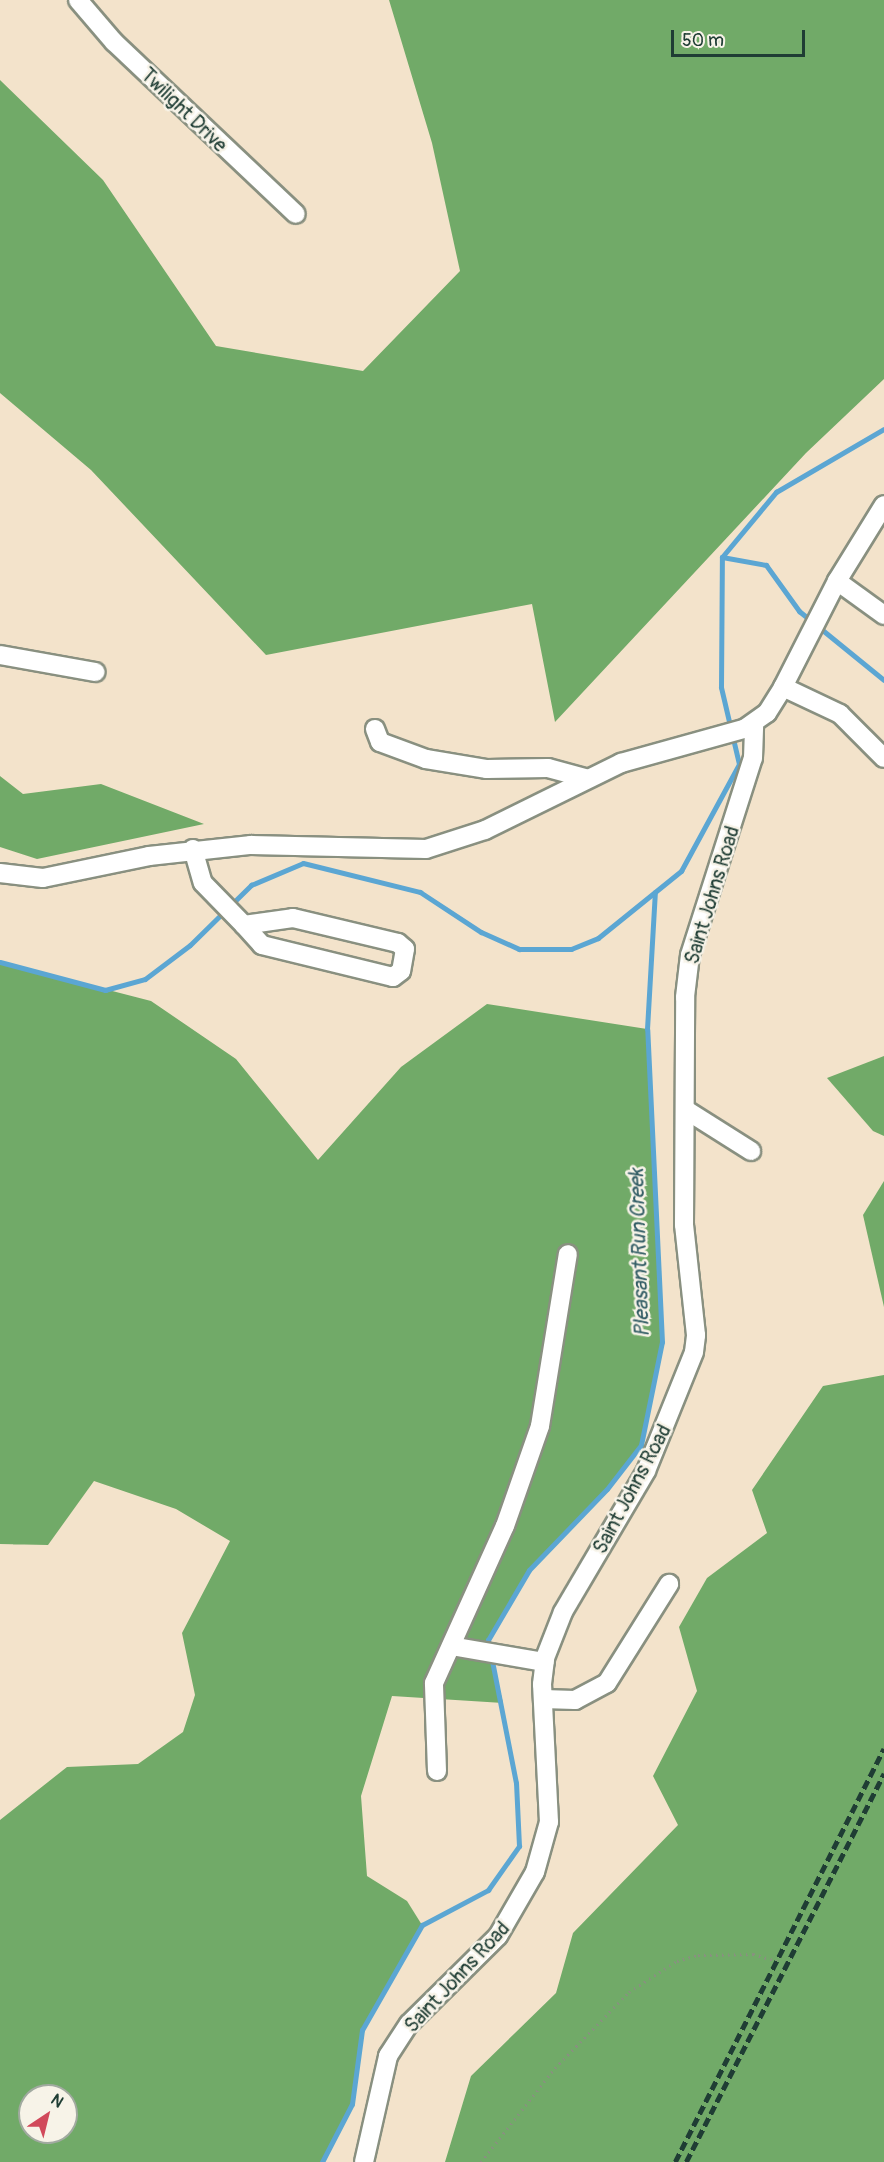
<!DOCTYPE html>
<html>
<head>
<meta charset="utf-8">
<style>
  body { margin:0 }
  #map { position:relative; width:884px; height:2162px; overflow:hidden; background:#f3e3cb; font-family:Pangolin,sans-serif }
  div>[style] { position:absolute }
  .forest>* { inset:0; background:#71aa68 }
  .stream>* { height:5px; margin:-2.5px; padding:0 2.5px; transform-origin:2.5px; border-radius:2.5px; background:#5ba6d3 }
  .path>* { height:3px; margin-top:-1.5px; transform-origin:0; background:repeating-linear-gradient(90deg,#899080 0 1.5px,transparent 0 6px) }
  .roads { filter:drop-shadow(2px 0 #899080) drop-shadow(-2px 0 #899080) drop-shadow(0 2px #899080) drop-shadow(0 -2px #899080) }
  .minor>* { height:18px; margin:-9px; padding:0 9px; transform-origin:9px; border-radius:9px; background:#fff }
  .rail>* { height:4.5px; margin-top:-2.25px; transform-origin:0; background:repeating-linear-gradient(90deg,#1f3d34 0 9px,transparent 0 13.5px) }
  span { translate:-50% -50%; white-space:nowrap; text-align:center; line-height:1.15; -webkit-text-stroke:5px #f7f3e8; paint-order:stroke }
  .street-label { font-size:20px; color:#1f3d34 }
  .water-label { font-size:21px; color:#315c64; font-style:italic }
  .north { position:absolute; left:18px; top:2084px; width:60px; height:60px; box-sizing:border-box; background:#f7f3e8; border:2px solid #a1aaa0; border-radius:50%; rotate:35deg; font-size:16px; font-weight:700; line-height:24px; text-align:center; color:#1f3d34 }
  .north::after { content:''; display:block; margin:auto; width:21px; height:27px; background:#d1495b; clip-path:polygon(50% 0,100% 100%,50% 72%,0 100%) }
  .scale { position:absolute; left:671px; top:30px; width:134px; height:27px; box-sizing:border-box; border:3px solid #1f3d34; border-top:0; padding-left:8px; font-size:18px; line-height:21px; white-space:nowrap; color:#1f3d34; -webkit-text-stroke:4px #f7f3e8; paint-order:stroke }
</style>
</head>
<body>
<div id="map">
  <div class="forest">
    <div style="clip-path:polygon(389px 0,884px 0,884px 379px,806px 453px,555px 722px,532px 604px,266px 655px,91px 470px,0 393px,0 80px,103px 180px,216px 346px,363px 371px,460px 271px,432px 143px)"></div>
    <div style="clip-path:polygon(0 776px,23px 794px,101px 784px,204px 824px,37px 859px,0 847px)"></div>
    <div style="clip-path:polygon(evenodd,0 962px,151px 1001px,236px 1059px,318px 1160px,401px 1067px,487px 1004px,647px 1029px,662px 1342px,641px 1445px,607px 1489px,529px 1570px,488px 1640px,503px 1703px,392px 1696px,361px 1796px,367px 1876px,407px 1901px,422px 1925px,362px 2030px,352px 2104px,322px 2162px,0 2162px,0 1820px,67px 1767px,138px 1764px,183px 1732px,195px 1695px,182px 1633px,230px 1541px,176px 1509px,94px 1481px,48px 1545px,0 1544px,0 962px,30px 2096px,66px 2096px,66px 2132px,30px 2132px,30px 2096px)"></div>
    <div style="clip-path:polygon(884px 1056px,884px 1136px,873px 1131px,827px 1078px)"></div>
    <div style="clip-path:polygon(884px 1181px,884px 1307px,863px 1215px)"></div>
    <div style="clip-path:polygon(884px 1375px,884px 2162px,445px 2162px,471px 2076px,556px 1993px,573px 1933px,678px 1825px,653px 1776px,697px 1691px,679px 1627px,707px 1578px,767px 1533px,752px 1490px,823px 1386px)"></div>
  </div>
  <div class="stream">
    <div style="left:722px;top:557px;width:45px;rotate:10.3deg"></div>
    <div style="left:766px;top:565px;width:57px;rotate:54.3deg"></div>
    <div style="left:799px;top:611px;width:109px;rotate:39.1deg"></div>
    <div style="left:0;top:962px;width:109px;rotate:14.9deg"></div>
    <div style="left:105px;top:990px;width:41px;rotate:-15.4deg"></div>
    <div style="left:145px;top:979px;width:56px;rotate:-37.1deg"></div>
    <div style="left:190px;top:945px;width:86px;rotate:-44.5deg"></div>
    <div style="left:251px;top:885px;width:56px;rotate:-22.9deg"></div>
    <div style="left:303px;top:863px;width:121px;rotate:13.9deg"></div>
    <div style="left:420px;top:892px;width:73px;rotate:33.3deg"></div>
    <div style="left:481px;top:932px;width:42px;rotate:24.1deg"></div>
    <div style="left:519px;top:949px;width:52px"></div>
    <div style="left:571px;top:949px;width:29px;rotate:-22deg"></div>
    <div style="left:598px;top:938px;width:107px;rotate:-38.9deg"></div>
    <div style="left:681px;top:871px;width:122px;rotate:-61.5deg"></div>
    <div style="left:739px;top:764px;width:79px;rotate:-103.2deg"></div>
    <div style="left:721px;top:687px;width:130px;rotate:-89.6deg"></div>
    <div style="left:722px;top:557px;width:85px;rotate:-50.3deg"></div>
    <div style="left:776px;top:492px;width:125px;rotate:-30.3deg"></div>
    <div style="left:322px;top:2162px;width:65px;rotate:-62.7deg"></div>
    <div style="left:352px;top:2104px;width:75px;rotate:-82.3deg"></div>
    <div style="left:362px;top:2030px;width:121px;rotate:-60.3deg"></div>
    <div style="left:422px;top:1925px;width:75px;rotate:-27.9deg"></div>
    <div style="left:488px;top:1890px;width:54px;rotate:-54.8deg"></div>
    <div style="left:519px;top:1846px;width:63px;rotate:-92.7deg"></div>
    <div style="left:516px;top:1783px;width:146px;rotate:-101.1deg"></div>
    <div style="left:488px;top:1640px;width:81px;rotate:-59.6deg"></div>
    <div style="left:529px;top:1570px;width:112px;rotate:-46.1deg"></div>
    <div style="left:607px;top:1489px;width:56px;rotate:-52.3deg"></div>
    <div style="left:641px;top:1445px;width:105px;rotate:-78.5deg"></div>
    <div style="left:662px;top:1342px;width:313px;rotate:-92.7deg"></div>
    <div style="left:647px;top:1029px;width:137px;rotate:-86.7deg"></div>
  </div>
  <div class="path">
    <div style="left:481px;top:2162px;width:120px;rotate:-51.8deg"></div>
    <div style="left:555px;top:2068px;width:106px;rotate:-45.8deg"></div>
    <div style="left:629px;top:1992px;width:57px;rotate:-32.9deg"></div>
    <div style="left:677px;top:1961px;width:22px;rotate:-16deg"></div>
    <div style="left:698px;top:1955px;width:55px;rotate:-1deg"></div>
    <div style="left:753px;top:1954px;width:25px;rotate:16deg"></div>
  </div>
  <div class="roads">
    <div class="minor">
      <div style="left:78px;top:0;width:55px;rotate:49.4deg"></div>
      <div style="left:114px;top:42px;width:250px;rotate:43.4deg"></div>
      <div style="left:837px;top:581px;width:58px;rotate:35.9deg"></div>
      <div style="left:0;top:655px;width:97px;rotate:10.1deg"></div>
      <div style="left:783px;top:687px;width:63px;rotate:25.3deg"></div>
      <div style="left:840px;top:714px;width:62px;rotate:45deg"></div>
      <div style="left:375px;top:729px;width:14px;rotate:69deg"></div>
      <div style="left:380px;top:742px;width:49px;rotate:20.3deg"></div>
      <div style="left:426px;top:759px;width:62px;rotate:9.3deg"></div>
      <div style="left:487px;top:769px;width:61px;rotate:-0.9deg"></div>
      <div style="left:548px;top:768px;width:39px;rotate:15deg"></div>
      <div style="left:193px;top:849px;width:35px;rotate:74deg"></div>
      <div style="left:203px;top:883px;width:59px;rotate:45.7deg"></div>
      <div style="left:0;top:873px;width:43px;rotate:6.6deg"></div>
      <div style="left:43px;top:878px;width:108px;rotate:-11.7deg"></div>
      <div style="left:149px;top:856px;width:103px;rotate:-6.2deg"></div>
      <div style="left:251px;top:845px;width:175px;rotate:1.3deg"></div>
      <div style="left:426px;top:849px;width:62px;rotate:-17.9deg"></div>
      <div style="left:485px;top:830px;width:152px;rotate:-26.2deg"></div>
      <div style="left:621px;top:763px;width:128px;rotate:-15.5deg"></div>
      <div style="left:744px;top:729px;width:28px;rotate:-35deg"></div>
      <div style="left:767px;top:713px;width:31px;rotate:-58deg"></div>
      <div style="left:783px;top:687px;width:119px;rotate:-63deg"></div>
      <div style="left:837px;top:581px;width:89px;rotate:-58.3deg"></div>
      <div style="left:293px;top:918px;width:108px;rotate:13.4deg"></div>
      <div style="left:398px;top:943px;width:9px;rotate:41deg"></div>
      <div style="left:405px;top:949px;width:22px;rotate:100deg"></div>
      <div style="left:401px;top:971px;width:10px;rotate:143deg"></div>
      <div style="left:393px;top:977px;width:135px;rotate:-166.3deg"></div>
      <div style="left:262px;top:945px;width:27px;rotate:-132deg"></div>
      <div style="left:244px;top:925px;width:49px;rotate:-8.1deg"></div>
      <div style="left:686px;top:1110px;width:77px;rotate:32.2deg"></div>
      <div style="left:451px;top:1646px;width:95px;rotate:9.7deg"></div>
      <div style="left:543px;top:1699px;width:32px;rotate:2deg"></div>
      <div style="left:575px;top:1700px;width:36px;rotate:-28deg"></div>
      <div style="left:607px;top:1683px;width:117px;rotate:-57.9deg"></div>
      <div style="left:437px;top:1771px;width:88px;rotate:-92deg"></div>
      <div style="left:434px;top:1683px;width:172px;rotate:-65.7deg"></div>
      <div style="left:505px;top:1526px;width:106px;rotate:-70.7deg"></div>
      <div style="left:540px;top:1426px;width:174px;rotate:-80.8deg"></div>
      <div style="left:364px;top:2162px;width:109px;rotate:-77.2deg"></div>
      <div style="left:388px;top:2056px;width:38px;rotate:-57deg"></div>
      <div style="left:409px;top:2024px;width:125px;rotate:-44.7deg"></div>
      <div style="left:498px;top:1936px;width:74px;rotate:-60deg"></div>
      <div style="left:535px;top:1872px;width:52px;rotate:-74.4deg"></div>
      <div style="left:549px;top:1822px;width:138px;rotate:-92.9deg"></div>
      <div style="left:542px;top:1684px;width:26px;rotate:-83deg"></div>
      <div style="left:545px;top:1658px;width:49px;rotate:-68.6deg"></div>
      <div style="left:563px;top:1612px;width:164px;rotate:-59.5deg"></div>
      <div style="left:646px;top:1471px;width:128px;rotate:-68deg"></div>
      <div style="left:694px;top:1352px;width:17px;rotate:-83deg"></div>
      <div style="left:696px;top:1335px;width:111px;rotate:-96.2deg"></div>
      <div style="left:684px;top:1225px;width:228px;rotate:-89.7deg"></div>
      <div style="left:685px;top:997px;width:42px;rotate:-83.2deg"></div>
      <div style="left:690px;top:955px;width:207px;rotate:-72.3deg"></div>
      <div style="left:753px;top:758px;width:34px;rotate:-88deg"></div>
    </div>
  </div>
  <div class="rail">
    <div style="left:675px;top:2162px;width:463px;rotate:-63.2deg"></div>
    <div style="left:686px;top:2162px;width:436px;rotate:-63deg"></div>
  </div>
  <div class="street-label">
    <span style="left:184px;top:110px;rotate:44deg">Twilight Drive</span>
    <span style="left:712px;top:895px;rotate:-73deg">Saint Johns Road</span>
    <span style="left:632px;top:1489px;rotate:-62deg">Saint Johns Road</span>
    <span style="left:457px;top:1977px;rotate:-47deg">Saint Johns Road</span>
  </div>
  <div class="water-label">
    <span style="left:640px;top:1253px;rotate:-92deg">Pleasant Run Creek</span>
  </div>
  <div class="north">N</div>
  <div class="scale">50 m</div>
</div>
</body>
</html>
